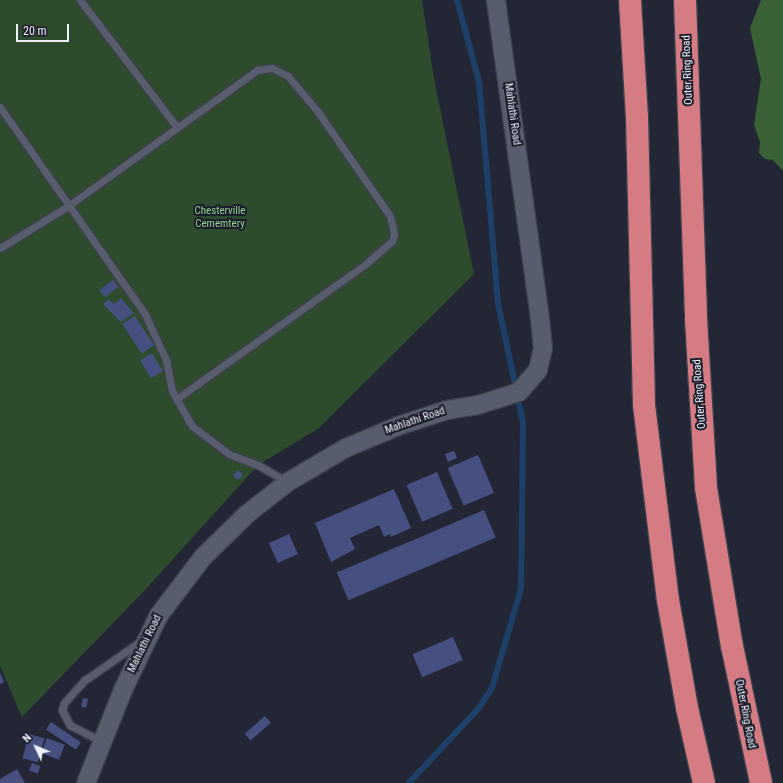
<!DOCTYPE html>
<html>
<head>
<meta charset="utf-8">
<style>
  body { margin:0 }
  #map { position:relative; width:783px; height:783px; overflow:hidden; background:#232735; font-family:"Roboto Condensed",sans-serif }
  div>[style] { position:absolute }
  .green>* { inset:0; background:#2f4b2d }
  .forest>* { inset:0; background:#3b6237 }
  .stream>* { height:5.5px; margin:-2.75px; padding:0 2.75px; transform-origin:2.75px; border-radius:2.75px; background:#1e3f68 }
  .building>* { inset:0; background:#455081; transform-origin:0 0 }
  .roads { filter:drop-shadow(1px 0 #3e414d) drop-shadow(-1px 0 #3e414d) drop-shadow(0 1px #3e414d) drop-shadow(0 -1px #3e414d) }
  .service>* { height:7px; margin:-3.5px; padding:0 3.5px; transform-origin:3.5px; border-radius:3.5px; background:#585d6d }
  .tertiary>* { height:18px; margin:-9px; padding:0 9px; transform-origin:9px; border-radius:9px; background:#585d6d }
  .motorway>* { height:22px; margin:-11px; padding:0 11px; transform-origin:11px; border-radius:11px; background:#d57b83 }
  span { translate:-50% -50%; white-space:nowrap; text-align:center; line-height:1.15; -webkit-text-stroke:4px #1a1d2a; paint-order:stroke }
  .street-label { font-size:11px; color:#eef1fa }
  .park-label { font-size:11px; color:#94d18e }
  .north { position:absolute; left:16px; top:727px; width:40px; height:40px; -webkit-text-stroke:3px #1a1d2a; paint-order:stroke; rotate:314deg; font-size:11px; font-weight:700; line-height:16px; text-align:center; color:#eef1fa }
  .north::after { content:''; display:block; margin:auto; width:14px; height:18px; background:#eef1fa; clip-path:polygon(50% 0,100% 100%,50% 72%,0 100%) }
  .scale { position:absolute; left:16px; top:24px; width:53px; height:18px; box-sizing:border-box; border:2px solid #eef1fa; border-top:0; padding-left:5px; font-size:12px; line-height:14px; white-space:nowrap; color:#eef1fa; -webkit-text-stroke:3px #1a1d2a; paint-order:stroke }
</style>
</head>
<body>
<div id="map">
  <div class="green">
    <div style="clip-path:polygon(0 0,422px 0,434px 79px,474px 274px,319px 428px,258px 465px,145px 590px,22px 717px,0 666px)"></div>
  </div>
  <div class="forest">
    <div style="clip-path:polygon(761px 0,783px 0,783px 171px,773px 160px,765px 159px,759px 153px,760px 142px,754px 125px,761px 79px,750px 28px)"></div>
  </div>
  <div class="stream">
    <div style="left:409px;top:783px;width:103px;rotate:-47deg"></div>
    <div style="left:479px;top:708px;width:24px;rotate:-57deg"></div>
    <div style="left:492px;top:688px;width:103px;rotate:-73.7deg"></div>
    <div style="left:521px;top:589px;width:166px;rotate:-89.3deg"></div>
    <div style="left:523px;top:423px;width:123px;rotate:-101.8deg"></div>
    <div style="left:498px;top:303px;width:222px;rotate:-94.9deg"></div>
    <div style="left:479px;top:82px;width:85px;rotate:-105deg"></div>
  </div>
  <div class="building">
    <div style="left:113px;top:280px;width:9px;height:17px;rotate:54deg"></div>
    <div style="clip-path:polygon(121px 298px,134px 313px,121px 322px,103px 304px,109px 299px,114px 304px)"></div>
    <div style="left:135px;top:316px;width:35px;height:15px;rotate:57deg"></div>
    <div style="left:152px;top:353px;width:21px;height:14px;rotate:59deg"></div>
    <div style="clip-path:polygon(454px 451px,457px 458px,448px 462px,445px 454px)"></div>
    <div style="left:478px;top:455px;width:41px;height:33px;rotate:67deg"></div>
    <div style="left:238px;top:470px;width:7px;height:7px;rotate:45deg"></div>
    <div style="left:437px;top:472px;width:40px;height:33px;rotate:67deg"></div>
    <div style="clip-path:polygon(394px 489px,411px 528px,391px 537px,390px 534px,384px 537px,379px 525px,350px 538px,355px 549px,331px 562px,315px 523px)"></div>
    <div style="left:484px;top:510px;width:30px;height:160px;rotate:67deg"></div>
    <div style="left:289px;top:534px;width:22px;height:22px;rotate:66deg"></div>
    <div style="left:453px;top:637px;width:25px;height:44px;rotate:67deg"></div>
    <div style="clip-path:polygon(0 672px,4px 682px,0 684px)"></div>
    <div style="left:83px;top:698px;width:5px;height:9px;rotate:11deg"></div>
    <div style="left:265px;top:716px;width:9px;height:27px;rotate:49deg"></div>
    <div style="left:51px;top:722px;width:36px;height:9px;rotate:34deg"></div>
    <div style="left:29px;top:734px;width:16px;height:25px;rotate:15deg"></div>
    <div style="left:47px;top:738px;width:19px;height:16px;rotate:21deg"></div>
    <div style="left:32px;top:763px;width:9px;height:8px;rotate:21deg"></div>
    <div style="clip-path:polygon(17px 769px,25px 783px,0 783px,0 779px)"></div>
  </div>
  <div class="roads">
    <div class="service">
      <div style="left:80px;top:0;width:158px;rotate:52.7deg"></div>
      <div style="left:0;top:107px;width:253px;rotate:55deg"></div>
      <div style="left:145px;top:314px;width:51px;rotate:65.5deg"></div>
      <div style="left:166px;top:360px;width:32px;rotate:79deg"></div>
      <div style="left:172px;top:391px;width:40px;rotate:60.3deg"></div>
      <div style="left:192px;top:426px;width:46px;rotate:37.1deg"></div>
      <div style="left:229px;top:454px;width:31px;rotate:21deg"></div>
      <div style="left:258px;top:465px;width:34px;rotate:30deg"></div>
      <div style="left:0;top:248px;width:80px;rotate:-31.7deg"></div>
      <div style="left:68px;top:206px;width:233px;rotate:-35.7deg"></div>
      <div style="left:257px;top:70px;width:15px;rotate:-8deg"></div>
      <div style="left:272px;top:68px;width:18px;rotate:27deg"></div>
      <div style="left:288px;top:76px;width:47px;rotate:50.2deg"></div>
      <div style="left:318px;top:112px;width:126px;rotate:55.3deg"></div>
      <div style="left:390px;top:216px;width:18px;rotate:77deg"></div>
      <div style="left:394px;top:234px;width:7px;rotate:106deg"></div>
      <div style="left:392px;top:241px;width:33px;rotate:139deg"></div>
      <div style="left:367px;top:263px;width:234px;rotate:144.5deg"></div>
      <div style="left:101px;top:741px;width:35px;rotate:-153deg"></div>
      <div style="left:70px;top:725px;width:17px;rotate:-118deg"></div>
      <div style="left:62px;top:710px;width:7px;rotate:-74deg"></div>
      <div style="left:64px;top:703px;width:31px;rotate:-48deg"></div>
      <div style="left:85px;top:680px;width:68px;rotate:-34.9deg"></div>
    </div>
    <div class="tertiary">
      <div style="left:86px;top:783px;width:100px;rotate:-68.3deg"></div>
      <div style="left:123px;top:690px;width:83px;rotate:-64.4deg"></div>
      <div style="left:159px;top:615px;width:73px;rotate:-52.8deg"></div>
      <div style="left:203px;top:557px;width:62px;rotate:-44.3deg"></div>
      <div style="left:247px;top:514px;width:52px;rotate:-38deg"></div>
      <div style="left:288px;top:482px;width:67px;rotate:-30.4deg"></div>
      <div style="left:346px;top:448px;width:56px;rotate:-22.9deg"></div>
      <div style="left:398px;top:426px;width:52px;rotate:-18.1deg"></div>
      <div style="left:447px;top:410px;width:31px;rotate:-9deg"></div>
      <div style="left:478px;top:405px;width:43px;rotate:-17.6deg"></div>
      <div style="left:519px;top:392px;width:29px;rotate:-49deg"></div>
      <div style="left:538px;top:370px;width:23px;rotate:-77deg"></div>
      <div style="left:543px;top:348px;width:30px;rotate:-96deg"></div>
      <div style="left:540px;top:318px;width:321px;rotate:-97.9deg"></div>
    </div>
    <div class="motorway">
      <div style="left:630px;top:0;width:117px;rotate:86.6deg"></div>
      <div style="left:637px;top:117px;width:288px;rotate:88.6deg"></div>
      <div style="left:644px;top:405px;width:196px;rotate:83deg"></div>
      <div style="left:668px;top:600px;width:110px;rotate:80deg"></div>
      <div style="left:687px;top:708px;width:77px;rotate:77.2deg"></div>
      <div style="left:685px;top:0;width:319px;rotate:88deg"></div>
      <div style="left:696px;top:319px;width:169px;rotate:86.6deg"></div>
      <div style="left:706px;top:488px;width:160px;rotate:80.7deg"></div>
      <div style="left:732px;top:646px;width:140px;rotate:78deg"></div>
    </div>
  </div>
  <div class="street-label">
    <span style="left:688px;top:70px;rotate:-92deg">Outer Ring Road</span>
    <span style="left:512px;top:114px;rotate:82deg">Mahlathi Road</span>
    <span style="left:700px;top:394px;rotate:-94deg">Outer Ring Road</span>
    <span style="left:415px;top:421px;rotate:-19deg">Mahlathi Road</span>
    <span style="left:145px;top:644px;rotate:-64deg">Mahlathi Road</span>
    <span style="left:745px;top:714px;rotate:79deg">Outer Ring Road</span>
  </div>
  <div class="park-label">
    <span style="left:220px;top:218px">Chesterville<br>Cememtery</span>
  </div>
  <div class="north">N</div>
  <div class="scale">20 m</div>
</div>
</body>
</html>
